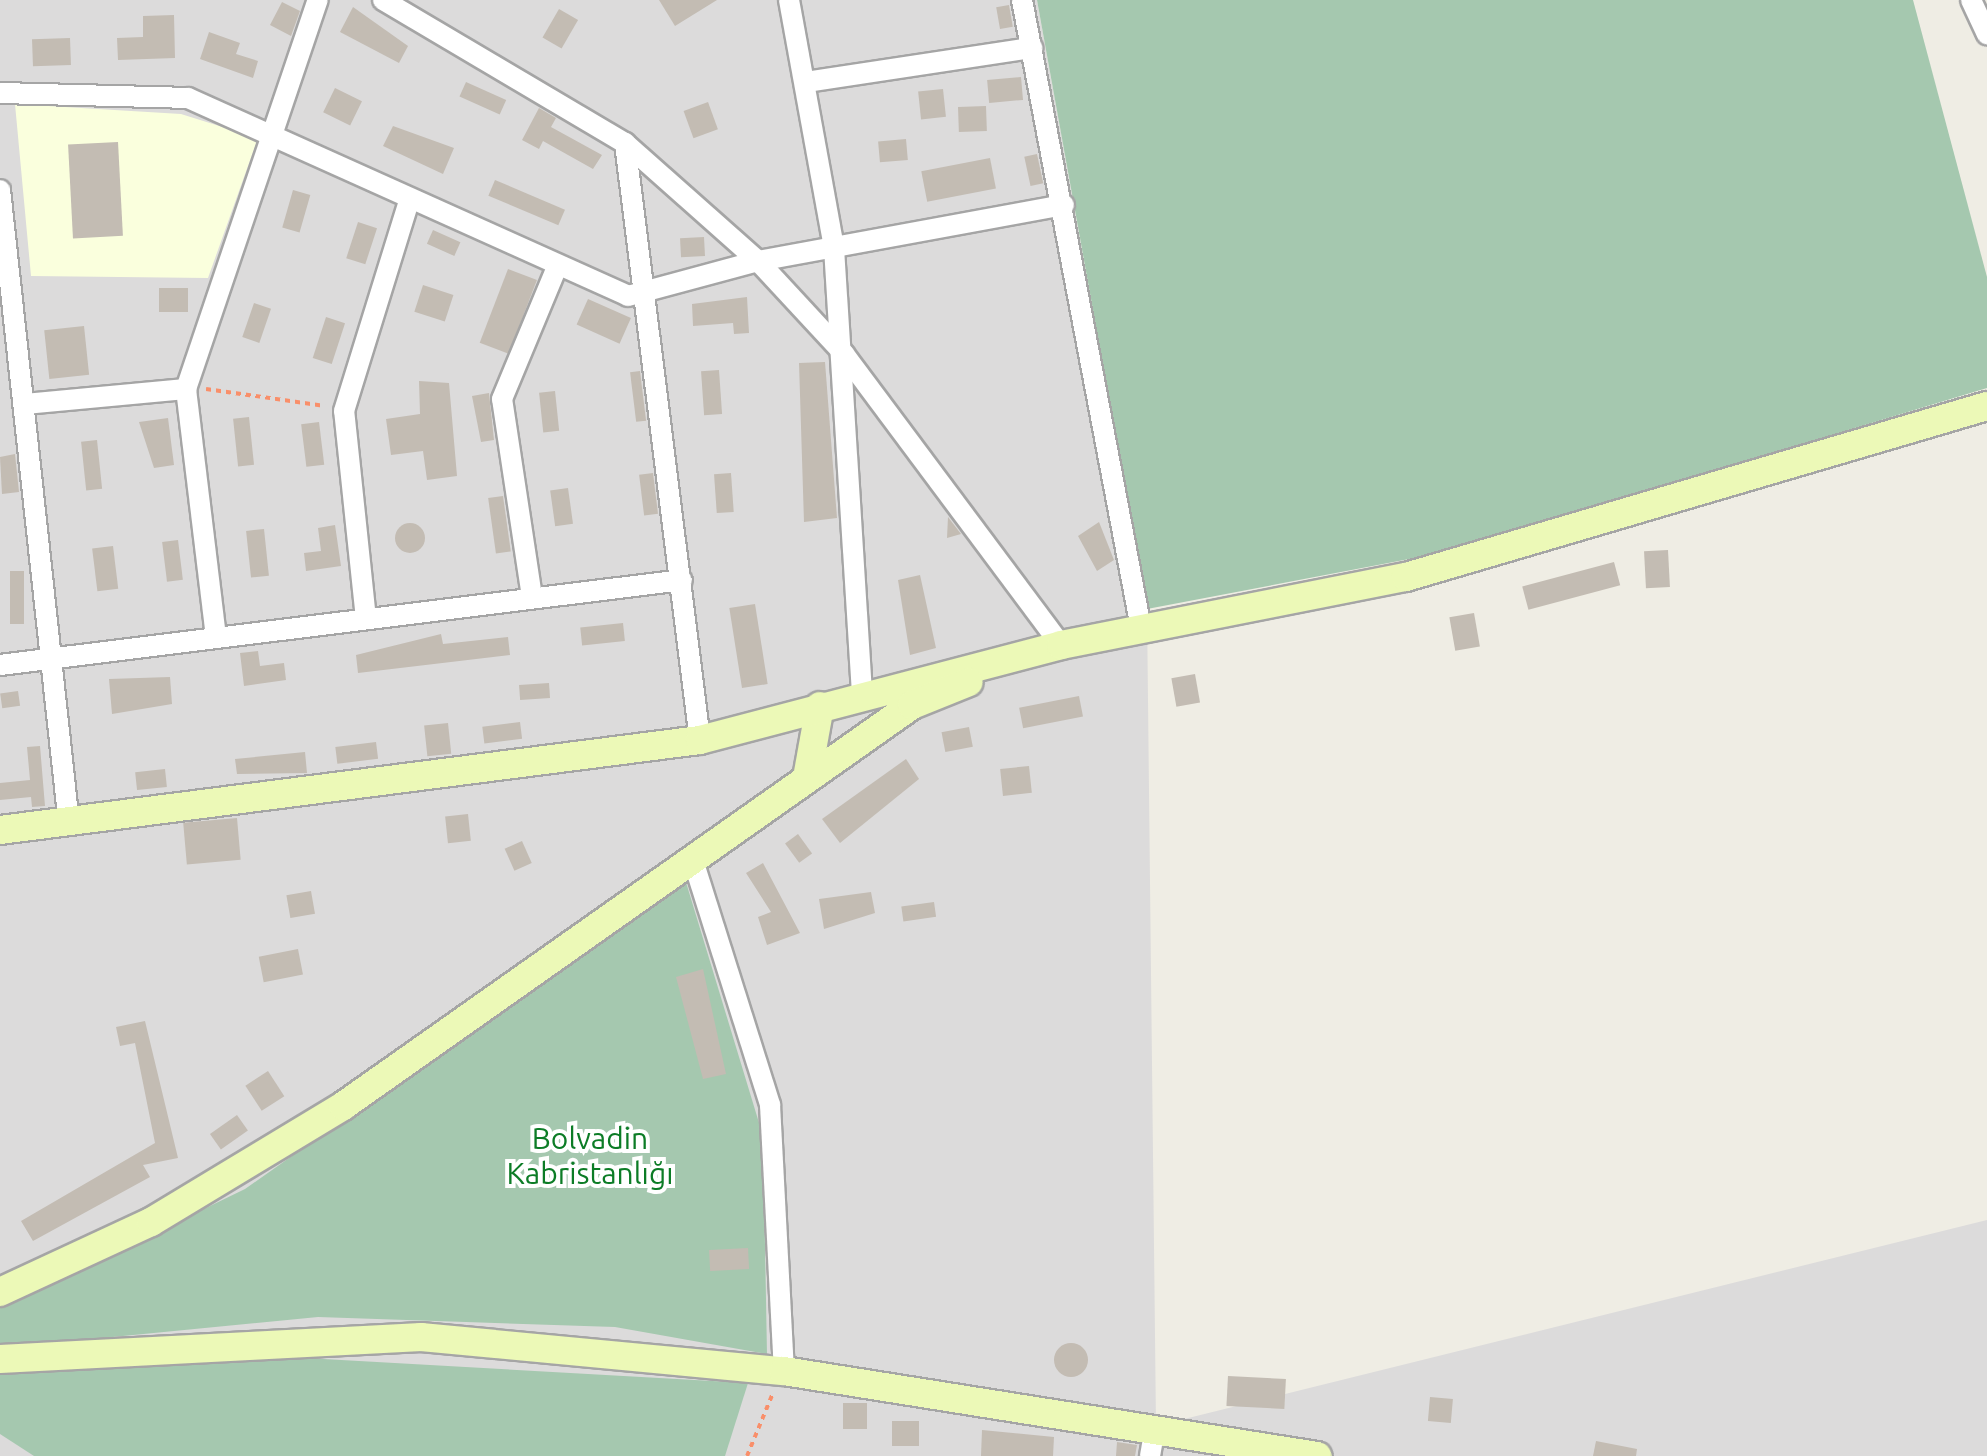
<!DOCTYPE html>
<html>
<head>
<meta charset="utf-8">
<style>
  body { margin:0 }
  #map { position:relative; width:1987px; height:1456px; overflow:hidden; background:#efede4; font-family:Ubuntu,sans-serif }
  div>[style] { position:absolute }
  .residential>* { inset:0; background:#dcdbdb }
  .education>* { inset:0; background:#faffdd }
  .cemetery>* { inset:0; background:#a5c8af }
  .building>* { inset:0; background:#c3bcb3; transform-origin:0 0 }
  .round { border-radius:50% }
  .path>* { height:4px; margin-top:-2px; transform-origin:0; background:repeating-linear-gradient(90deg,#f98f6a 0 5px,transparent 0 10px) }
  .roads { filter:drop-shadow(2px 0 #a5a5a5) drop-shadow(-2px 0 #a5a5a5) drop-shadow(0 2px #a5a5a5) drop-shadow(0 -2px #a5a5a5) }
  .street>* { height:20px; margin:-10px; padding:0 10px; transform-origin:10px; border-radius:10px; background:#fff }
  .secondary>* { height:28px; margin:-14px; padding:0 14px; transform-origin:14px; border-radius:14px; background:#ecf9b7 }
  span { translate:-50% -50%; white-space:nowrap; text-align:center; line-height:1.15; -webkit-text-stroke:8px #fff; paint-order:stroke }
  .park-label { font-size:30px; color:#0c7c26 }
</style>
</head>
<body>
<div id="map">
  <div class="residential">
    <div style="clip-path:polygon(0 0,1037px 0,1147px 609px,1156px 1426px,1987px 1220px,1987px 1456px,0 1456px)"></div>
  </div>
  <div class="education">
    <div style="clip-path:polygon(15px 104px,181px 114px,258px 138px,208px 278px,31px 276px)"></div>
  </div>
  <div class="cemetery">
    <div style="clip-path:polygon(1037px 0,1913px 0,1987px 277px,1987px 388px,1446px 552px,1147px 609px)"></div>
    <div style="clip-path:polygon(685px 879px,763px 1136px,767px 1354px,615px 1327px,318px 1317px,0 1348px,0 1308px,245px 1189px)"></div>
    <div style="clip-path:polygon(288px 1357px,748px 1383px,725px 1456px,34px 1456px,0 1434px,0 1375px)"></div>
  </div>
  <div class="building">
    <div style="clip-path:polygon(659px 0,717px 0,675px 26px)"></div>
    <div style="clip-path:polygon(282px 2px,300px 11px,291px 36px,270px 25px)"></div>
    <div style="left:1009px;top:5px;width:22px;height:13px;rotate:80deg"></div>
    <div style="clip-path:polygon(353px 7px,408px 46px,399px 63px,340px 32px)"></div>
    <div style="left:559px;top:9px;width:22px;height:33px;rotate:30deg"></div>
    <div style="clip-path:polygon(174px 15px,175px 58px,118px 60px,117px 38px,143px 37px,143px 16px)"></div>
    <div style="clip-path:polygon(209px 32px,240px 43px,236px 54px,258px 61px,253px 78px,200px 59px)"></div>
    <div style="left:70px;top:38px;width:27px;height:38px;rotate:88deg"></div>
    <div style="left:1021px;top:77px;width:23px;height:34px;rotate:85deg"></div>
    <div style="left:466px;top:82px;width:44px;height:16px;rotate:24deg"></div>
    <div style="left:335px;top:88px;width:30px;height:27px;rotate:26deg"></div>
    <div style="left:943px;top:89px;width:28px;height:25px;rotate:84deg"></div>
    <div style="left:708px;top:102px;width:29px;height:26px;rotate:70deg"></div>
    <div style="left:986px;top:106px;width:25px;height:28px;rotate:88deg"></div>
    <div style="clip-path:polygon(539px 108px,556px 118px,551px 127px,602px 155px,593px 169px,543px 141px,539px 149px,522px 140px)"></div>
    <div style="clip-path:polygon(393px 126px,454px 148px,443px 174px,383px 146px)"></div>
    <div style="left:906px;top:139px;width:21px;height:28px;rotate:85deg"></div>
    <div style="left:118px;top:142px;width:94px;height:50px;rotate:87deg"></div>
    <div style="left:1037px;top:154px;width:30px;height:13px;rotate:78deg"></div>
    <div style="left:990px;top:158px;width:31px;height:70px;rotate:79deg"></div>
    <div style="left:495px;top:180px;width:76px;height:17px;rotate:23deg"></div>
    <div style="left:293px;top:190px;width:18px;height:39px;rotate:16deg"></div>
    <div style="left:358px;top:222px;width:20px;height:38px;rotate:18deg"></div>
    <div style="left:433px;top:230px;width:30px;height:15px;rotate:24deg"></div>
    <div style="left:704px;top:237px;width:19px;height:24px;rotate:87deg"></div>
    <div style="left:508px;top:269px;width:31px;height:79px;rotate:21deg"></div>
    <div style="left:423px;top:285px;width:32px;height:28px;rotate:18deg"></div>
    <div style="left:159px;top:288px;width:29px;height:24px"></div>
    <div style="clip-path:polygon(747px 297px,749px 333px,734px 334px,733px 323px,693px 326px,692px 304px)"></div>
    <div style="left:588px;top:299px;width:47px;height:28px;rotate:24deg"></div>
    <div style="left:254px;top:303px;width:18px;height:36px;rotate:19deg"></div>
    <div style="left:326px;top:317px;width:20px;height:43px;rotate:18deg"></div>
    <div style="left:84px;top:326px;width:49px;height:40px;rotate:84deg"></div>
    <div style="clip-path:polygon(825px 362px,837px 518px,804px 522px,799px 363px)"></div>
    <div style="left:719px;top:370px;width:44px;height:18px;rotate:86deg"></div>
    <div style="left:640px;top:371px;width:50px;height:10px;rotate:83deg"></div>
    <div style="clip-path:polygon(419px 381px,449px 383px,457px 476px,427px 480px,423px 451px,391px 455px,386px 419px,420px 414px)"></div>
    <div style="left:555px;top:391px;width:40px;height:16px;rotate:84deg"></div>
    <div style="clip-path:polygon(489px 393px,494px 440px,481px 442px,472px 396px)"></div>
    <div style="left:249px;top:417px;width:48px;height:16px;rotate:84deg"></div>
    <div style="clip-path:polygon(168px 418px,174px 465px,154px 468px,139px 422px)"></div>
    <div style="left:319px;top:422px;width:43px;height:18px;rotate:83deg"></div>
    <div style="left:97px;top:440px;width:49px;height:16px;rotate:84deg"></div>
    <div style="clip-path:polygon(15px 454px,19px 492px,2px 494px,0 457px)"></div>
    <div style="left:653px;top:473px;width:41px;height:14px;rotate:83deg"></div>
    <div style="left:731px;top:473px;width:39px;height:17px;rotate:86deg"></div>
    <div style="left:568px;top:488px;width:36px;height:18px;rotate:82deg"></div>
    <div style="left:503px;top:496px;width:56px;height:15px;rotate:82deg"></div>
    <div style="clip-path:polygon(948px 517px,961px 534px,947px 538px)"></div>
    <div style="clip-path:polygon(1099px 522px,1114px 560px,1097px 571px,1078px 536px)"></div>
    <div class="round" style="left:395px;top:523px;width:30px;height:30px"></div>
    <div style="clip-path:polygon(335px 525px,341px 566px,306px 571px,304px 553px,321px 551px,318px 528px)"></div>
    <div style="left:264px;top:529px;width:47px;height:18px;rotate:84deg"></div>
    <div style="left:178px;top:540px;width:40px;height:16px;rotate:83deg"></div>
    <div style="left:113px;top:546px;width:43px;height:21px;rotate:83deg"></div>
    <div style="left:1668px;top:550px;width:37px;height:24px;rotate:87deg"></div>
    <div style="left:1614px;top:562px;width:24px;height:95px;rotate:75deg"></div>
    <div style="left:10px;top:571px;width:14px;height:53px"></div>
    <div style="clip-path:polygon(920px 575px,936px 648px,910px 655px,898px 580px)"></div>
    <div style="left:755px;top:604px;width:81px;height:26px;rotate:81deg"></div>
    <div style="left:1474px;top:613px;width:34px;height:25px;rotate:80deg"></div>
    <div style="left:623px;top:623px;width:18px;height:43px;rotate:84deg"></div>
    <div style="clip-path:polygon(441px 634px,443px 644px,508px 637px,510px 655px,358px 673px,356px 655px)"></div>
    <div style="clip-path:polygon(258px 651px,260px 666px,284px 663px,286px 680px,244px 686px,240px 653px)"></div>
    <div style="left:1195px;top:674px;width:29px;height:24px;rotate:80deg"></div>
    <div style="clip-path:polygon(170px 677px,172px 704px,112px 714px,109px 679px)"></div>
    <div style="left:549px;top:683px;width:15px;height:30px;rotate:86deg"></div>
    <div style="left:18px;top:691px;width:15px;height:18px;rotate:82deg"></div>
    <div style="left:1079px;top:696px;width:21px;height:61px;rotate:79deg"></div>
    <div style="left:520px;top:722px;width:17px;height:38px;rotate:83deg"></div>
    <div style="left:448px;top:723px;width:31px;height:24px;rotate:84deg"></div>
    <div style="left:969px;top:727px;width:20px;height:28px;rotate:79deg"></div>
    <div style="left:376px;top:742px;width:17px;height:41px;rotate:83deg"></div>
    <div style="clip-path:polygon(40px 746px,45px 806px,32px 807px,31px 797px,0 800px,0 783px,30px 780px,27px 747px)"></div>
    <div style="clip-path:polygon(305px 752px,307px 773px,237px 774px,235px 759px)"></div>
    <div style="clip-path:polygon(906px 759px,919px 779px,840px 843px,822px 819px)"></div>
    <div style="left:1029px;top:766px;width:27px;height:29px;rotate:84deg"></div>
    <div style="left:165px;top:769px;width:18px;height:30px;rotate:84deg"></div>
    <div style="left:468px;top:814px;width:27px;height:23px;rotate:84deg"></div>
    <div style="left:237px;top:818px;width:42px;height:54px;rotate:85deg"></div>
    <div style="left:798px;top:834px;width:24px;height:16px;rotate:54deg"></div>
    <div style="left:522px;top:841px;width:24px;height:19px;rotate:66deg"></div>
    <div style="clip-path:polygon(763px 863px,800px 933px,767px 945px,758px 917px,771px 912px,746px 873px)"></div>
    <div style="left:311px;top:891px;width:23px;height:25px;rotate:80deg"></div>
    <div style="clip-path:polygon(871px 892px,875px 913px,824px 929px,819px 899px)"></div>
    <div style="left:934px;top:902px;width:15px;height:33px;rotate:82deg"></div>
    <div style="left:298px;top:949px;width:26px;height:40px;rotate:79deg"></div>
    <div style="clip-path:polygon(703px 969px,726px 1074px,703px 1079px,676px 977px)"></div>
    <div style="clip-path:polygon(145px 1021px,178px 1158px,143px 1165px,150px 1177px,33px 1241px,21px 1221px,155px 1143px,135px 1043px,120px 1046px,116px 1027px)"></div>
    <div style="left:268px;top:1071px;width:30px;height:27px;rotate:57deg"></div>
    <div style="left:237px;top:1115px;width:19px;height:33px;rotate:55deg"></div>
    <div style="left:748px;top:1248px;width:21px;height:39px;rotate:87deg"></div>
    <div class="round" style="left:1054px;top:1343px;width:34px;height:34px"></div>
    <div style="left:1228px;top:1376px;width:58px;height:30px;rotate:3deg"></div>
    <div style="left:1430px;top:1397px;width:23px;height:24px;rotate:5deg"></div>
    <div style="left:843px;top:1403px;width:24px;height:26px"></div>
    <div style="left:892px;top:1421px;width:27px;height:25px"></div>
    <div style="clip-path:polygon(982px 1430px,1054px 1437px,1053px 1456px,981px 1456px)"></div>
    <div style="clip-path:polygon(1596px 1441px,1637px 1449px,1636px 1456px,1593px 1456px)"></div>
    <div style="clip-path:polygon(1117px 1442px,1137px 1445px,1135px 1456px,1116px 1456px)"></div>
  </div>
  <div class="path">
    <div style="left:206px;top:389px;width:120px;rotate:8.1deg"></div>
    <div style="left:747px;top:1456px;width:68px;rotate:-67.6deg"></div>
  </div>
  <div class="roads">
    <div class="street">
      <div style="left:383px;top:0;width:281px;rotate:30.6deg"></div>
      <div style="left:625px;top:143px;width:178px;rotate:41.6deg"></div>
      <div style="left:758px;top:261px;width:127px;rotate:47.2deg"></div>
      <div style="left:844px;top:354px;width:363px;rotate:53.3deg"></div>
      <div style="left:789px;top:0;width:252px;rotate:79.7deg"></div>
      <div style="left:834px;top:248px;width:448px;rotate:86.4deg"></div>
      <div style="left:1022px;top:0;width:639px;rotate:79.27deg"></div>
      <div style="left:1971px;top:0;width:38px;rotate:65deg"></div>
      <div style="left:806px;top:82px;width:229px;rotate:-8.6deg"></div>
      <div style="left:0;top:93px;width:188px;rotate:1.5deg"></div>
      <div style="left:188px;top:98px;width:482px;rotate:24.2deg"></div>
      <div style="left:628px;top:296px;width:135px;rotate:-15.1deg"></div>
      <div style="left:758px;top:261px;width:311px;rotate:-10.4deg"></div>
      <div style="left:625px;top:143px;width:602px;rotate:82.84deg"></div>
      <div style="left:0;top:190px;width:638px;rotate:83.79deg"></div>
      <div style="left:24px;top:404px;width:163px;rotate:-5.3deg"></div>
      <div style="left:532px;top:597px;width:200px;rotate:-98.6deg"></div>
      <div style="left:502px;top:399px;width:143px;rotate:-67.4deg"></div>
      <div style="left:366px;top:619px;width:209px;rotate:-96deg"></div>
      <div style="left:344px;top:411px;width:220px;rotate:-72.8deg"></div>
      <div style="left:216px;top:637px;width:250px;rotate:-96.9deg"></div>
      <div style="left:186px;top:389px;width:411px;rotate:-71.3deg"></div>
      <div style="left:0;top:665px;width:687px;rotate:-7.1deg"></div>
      <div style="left:692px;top:857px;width:260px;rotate:72.5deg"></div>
      <div style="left:770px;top:1105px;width:266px;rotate:87deg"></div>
      <div style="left:1150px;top:1456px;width:29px;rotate:-80deg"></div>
    </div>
    <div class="secondary">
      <div style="left:807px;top:778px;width:73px;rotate:-79.8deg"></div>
      <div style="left:0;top:830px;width:706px;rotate:-7.33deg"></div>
      <div style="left:700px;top:740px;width:373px;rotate:-14.7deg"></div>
      <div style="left:1061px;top:645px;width:352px;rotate:-11.2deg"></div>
      <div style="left:1406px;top:577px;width:606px;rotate:-16.4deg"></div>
      <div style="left:0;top:1292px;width:166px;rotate:-24.9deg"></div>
      <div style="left:151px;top:1222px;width:224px;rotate:-31.1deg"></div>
      <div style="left:343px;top:1106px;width:696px;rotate:-35.17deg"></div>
      <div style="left:912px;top:705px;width:61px;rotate:-22deg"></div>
      <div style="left:0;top:1359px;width:422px;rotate:-3deg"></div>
      <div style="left:421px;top:1337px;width:365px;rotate:5.4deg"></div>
      <div style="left:784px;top:1371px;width:540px;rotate:9.06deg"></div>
    </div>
  </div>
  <div class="park-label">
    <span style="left:590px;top:1155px">Bolvadin<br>Kabristanlığı</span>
  </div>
</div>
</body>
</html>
